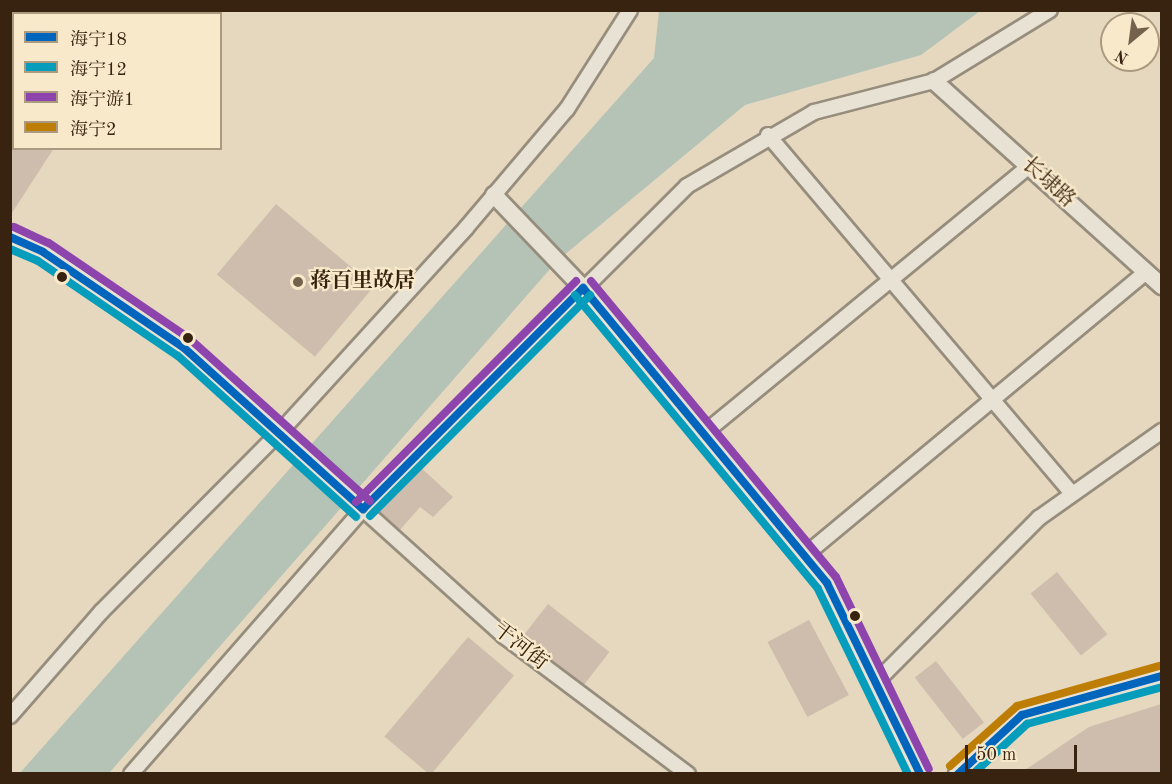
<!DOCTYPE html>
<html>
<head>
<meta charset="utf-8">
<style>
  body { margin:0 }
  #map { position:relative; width:1172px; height:784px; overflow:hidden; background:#e5d8be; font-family:"Old Standard TT","Noto Serif SC",serif }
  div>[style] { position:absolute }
  .water>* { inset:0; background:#b4c3b6 }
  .building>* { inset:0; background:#cebdac; transform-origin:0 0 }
  .roads { filter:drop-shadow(2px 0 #978d7d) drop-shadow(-2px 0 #978d7d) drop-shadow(0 2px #978d7d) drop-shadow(0 -2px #978d7d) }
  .minor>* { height:14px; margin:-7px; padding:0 7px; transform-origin:7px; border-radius:7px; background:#e8e2d5 }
  .tertiary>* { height:16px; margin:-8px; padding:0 8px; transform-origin:8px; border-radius:8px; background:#e8e2d5 }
  .bus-1>* { height:8px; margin:-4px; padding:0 4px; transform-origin:4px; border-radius:4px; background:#0065bd }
  .bus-2>* { height:8px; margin:-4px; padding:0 4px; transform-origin:4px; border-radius:4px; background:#069cbb }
  .bus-3>* { height:8px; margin:-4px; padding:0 4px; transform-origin:4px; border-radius:4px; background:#8e44ad }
  .bus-4>* { height:8px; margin:-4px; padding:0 4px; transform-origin:4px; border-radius:4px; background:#be7e05 }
  .dots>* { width:16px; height:16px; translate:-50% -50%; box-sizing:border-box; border:3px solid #f8e9ca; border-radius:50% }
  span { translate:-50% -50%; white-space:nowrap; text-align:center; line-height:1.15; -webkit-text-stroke:4.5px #f8e9ca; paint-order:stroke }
  .street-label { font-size:21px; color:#382210 }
  .poi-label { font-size:21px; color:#382210; font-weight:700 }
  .left { translate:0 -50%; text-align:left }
  .frame { position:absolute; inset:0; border:12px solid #382210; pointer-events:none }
  .legend { position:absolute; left:12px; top:12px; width:210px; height:138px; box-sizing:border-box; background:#f8e9ca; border:2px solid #ab9980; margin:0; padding:8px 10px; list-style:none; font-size:18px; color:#382210 }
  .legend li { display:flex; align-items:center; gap:12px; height:30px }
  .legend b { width:30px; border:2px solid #ab9980 }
  .north { position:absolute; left:1100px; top:12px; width:60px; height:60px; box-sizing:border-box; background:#f8e9ca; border:2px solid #ab9980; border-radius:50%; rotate:209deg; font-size:16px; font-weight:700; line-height:24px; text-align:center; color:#382210 }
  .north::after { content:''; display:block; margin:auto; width:21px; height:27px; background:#75624d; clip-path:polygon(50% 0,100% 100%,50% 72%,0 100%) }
  .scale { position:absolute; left:965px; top:745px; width:112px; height:27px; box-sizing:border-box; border:3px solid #382210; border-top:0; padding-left:8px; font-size:18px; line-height:21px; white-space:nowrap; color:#382210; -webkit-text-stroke:4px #f8e9ca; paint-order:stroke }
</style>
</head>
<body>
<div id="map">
  <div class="water">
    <div style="clip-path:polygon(659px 11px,980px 11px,921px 55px,745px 105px,557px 261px,109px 773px,19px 774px,654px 58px)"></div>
  </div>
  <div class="building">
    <div style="clip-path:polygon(10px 148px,54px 148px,10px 216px)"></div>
    <div style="left:276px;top:204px;width:128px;height:92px;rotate:40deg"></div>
    <div style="clip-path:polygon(419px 466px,453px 497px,433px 517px,420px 507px,400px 530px,376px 509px)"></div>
    <div style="left:1057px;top:572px;width:80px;height:34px;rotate:51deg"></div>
    <div style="left:548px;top:604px;width:78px;height:43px;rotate:38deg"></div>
    <div style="left:809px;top:620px;width:85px;height:47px;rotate:62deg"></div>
    <div style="left:468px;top:637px;width:60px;height:130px;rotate:40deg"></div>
    <div style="left:936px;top:661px;width:78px;height:27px;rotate:52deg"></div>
    <div style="clip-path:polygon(1161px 704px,1161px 774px,1019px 774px,1089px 727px)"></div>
  </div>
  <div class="roads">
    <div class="minor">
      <div style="left:768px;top:135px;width:470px;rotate:49.7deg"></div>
      <div style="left:10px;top:237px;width:36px;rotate:24deg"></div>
      <div style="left:43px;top:252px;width:171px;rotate:34.2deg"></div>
      <div style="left:184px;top:348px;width:431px;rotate:42deg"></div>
      <div style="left:504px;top:636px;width:230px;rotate:36.9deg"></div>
      <div style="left:703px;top:434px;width:422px;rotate:-39.4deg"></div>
      <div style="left:804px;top:556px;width:445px;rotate:-39.7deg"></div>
      <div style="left:878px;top:680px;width:228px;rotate:-45.2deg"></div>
      <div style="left:1039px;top:518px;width:151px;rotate:-35.3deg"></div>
      <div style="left:10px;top:716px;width:138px;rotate:-48.8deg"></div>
      <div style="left:101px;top:612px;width:252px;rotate:-45.2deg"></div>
      <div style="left:279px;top:433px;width:277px;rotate:-47.6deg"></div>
      <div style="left:466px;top:228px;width:156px;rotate:-49.7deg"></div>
      <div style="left:567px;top:109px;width:117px;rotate:-57.5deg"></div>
      <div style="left:131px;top:774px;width:356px;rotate:-48.8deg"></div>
      <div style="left:366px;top:506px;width:453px;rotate:-44.9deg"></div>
      <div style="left:687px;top:186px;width:147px;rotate:-30.2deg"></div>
      <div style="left:814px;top:112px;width:124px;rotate:-14.5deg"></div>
      <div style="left:934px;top:81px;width:136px;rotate:-31.5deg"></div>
    </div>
    <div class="tertiary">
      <div style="left:934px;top:81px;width:307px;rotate:42deg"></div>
      <div style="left:494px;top:195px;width:129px;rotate:46.3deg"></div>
      <div style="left:583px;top:288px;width:383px;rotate:50.4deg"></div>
      <div style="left:827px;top:583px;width:212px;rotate:64deg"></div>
      <div style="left:957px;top:774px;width:88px;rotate:-42.2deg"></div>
      <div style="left:1022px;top:715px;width:145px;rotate:-15.6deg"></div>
    </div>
  </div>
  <div class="bus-1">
    <div style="left:10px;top:237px;width:36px;rotate:24deg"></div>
    <div style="left:43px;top:252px;width:171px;rotate:34.2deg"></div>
    <div style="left:184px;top:348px;width:241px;rotate:42deg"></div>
    <div style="left:583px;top:288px;width:383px;rotate:50.4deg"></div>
    <div style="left:827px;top:583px;width:212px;rotate:64deg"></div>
    <div style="left:363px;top:509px;width:312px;rotate:-45.1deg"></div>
    <div style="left:958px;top:774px;width:87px;rotate:-42.7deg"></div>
    <div style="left:1022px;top:715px;width:145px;rotate:-15.6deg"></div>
  </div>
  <div class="bus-2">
    <div style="left:10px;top:249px;width:30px;rotate:23deg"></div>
    <div style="left:38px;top:261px;width:169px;rotate:34.2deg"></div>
    <div style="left:178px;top:356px;width:240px;rotate:42.1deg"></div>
    <div style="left:575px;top:295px;width:381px;rotate:50.4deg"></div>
    <div style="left:818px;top:589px;width:206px;rotate:64.1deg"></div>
    <div style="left:370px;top:516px;width:312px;rotate:-45.1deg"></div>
    <div style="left:973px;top:774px;width:74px;rotate:-42.8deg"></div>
    <div style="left:1027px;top:724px;width:140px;rotate:-15.3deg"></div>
  </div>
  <div class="bus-3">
    <div style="left:14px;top:227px;width:38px;rotate:25deg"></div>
    <div style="left:49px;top:243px;width:171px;rotate:34.2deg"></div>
    <div style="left:190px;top:339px;width:242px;rotate:42deg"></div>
    <div style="left:591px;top:281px;width:384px;rotate:50.4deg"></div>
    <div style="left:836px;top:577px;width:213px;rotate:64.2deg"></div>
    <div style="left:356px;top:502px;width:312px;rotate:-45.1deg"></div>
  </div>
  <div class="bus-4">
    <div style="left:950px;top:766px;width:90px;rotate:-41.8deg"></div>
    <div style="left:1017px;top:706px;width:148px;rotate:-15.7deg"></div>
  </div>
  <div class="dots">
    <div style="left:62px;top:277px;background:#382210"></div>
    <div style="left:298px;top:282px;background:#75624d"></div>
    <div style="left:188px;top:338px;background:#382210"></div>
    <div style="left:855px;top:616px;background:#382210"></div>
  </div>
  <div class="street-label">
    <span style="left:1048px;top:183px;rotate:42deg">长埭路</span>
    <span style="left:520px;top:647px;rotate:38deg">干河街</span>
  </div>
  <div class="poi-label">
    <span class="left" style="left:310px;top:282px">蒋百里故居</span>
  </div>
  <div class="frame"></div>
  <ul class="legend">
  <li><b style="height:8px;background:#0065bd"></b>海宁18</li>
  <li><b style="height:8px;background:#069cbb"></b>海宁12</li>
  <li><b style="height:8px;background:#8e44ad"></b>海宁游1</li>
  <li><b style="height:8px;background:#be7e05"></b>海宁2</li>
  </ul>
  <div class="north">N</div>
  <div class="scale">50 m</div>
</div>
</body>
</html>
